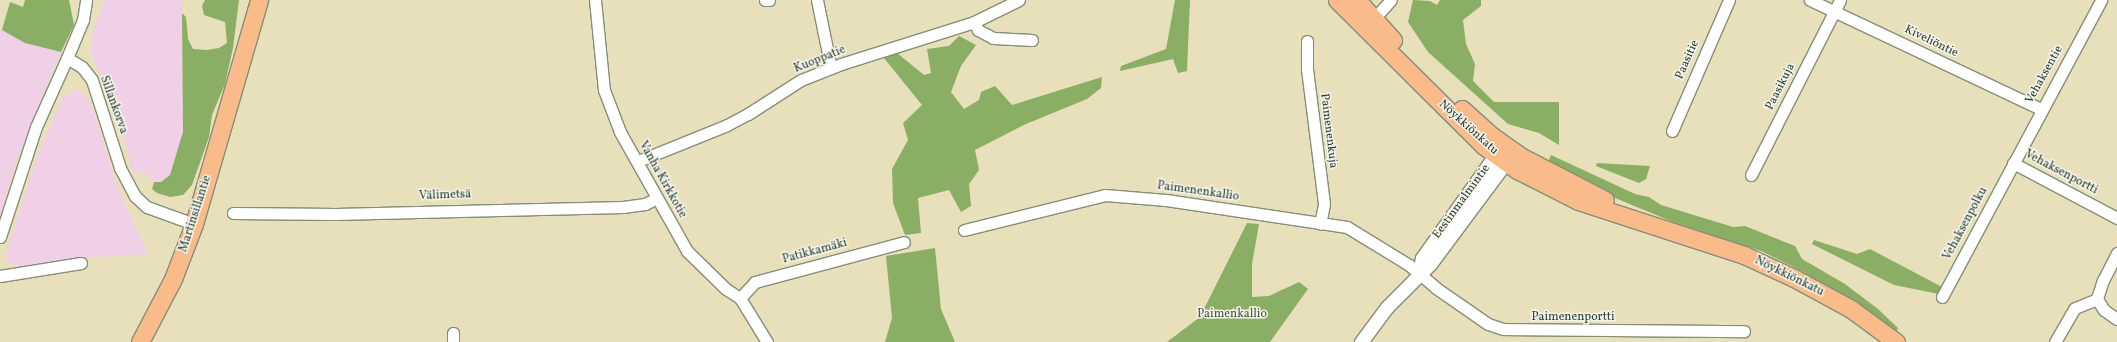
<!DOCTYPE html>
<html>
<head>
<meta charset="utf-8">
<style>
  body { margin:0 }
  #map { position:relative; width:2117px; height:342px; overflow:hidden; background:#e8e0bb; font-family:Vollkorn,serif }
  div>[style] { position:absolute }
  .built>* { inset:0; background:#efd0e6 }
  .forest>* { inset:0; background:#8aae63 }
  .roads { filter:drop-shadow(1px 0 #848e78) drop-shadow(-1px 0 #848e78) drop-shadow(0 1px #848e78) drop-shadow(0 -1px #848e78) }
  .minor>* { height:11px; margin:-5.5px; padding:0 5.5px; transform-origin:5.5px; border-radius:5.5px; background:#fff }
  .tertiary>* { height:13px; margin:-6.5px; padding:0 6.5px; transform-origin:6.5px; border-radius:6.5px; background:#fff }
  .primary>* { height:17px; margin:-8.5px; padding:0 8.5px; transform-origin:8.5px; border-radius:8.5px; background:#fabb8b }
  span { translate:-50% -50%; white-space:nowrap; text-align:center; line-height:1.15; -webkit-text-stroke:3px #f7f3e8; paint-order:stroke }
  .street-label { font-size:12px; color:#1f3d34 }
  .park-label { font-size:12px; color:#3b5940 }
</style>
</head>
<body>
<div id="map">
  <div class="built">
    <div style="clip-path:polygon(105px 0,182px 0,183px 132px,170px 175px,161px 182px,154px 182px,144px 172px,133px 173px,120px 127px,90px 50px,92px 32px)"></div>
    <div style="clip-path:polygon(0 29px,25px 43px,61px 52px,18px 157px,0 217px)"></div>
    <div style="clip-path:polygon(72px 91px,80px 91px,90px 101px,119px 191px,148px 254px,86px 258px,26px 269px,11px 264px,6px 260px,6px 254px,36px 159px,63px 97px)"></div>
  </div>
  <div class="forest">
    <div style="clip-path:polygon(25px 0,69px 0,74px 25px,61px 52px,25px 43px,2px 30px,10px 2px,23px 7px)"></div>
    <div style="clip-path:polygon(205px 0,239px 0,233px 48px,225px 84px,212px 115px,209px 137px,192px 185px,183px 195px,170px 197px,157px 193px,152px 189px,154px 182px,161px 182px,170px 175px,183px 132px,182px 13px,186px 17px,188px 39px,193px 49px,207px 50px,219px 48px,227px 43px,225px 22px,204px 15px,202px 6px)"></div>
    <div style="clip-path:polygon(1175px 0,1190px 0,1187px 71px,1178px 73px,1173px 59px,1120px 71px,1121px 66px,1166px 49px)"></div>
    <div style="clip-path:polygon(1413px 0,1430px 1px,1437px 5px,1440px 0,1481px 0,1481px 6px,1463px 20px,1466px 44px,1475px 64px,1473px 81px,1494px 102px,1559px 102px,1559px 145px,1539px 133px,1508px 124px,1428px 52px,1408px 22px)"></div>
    <div style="clip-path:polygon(959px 36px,976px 45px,961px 66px,951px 92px,964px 109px,979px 100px,981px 92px,995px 86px,1012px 105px,1102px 77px,1101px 88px,1087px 99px,1026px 124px,975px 150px,979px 170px,969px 184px,971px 206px,961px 212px,949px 190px,918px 198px,921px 233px,905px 235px,893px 203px,892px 169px,908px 140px,903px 123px,922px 105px,884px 58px,897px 53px,924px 75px,931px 73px,927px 49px,949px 46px)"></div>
    <div style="clip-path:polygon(1551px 155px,1635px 194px,1649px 197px,1661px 205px,1733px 227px,1745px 226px,1795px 246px,1802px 259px,1845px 284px,1878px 309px,1898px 328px,1896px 333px,1804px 272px,1761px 251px,1673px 222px,1603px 193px,1548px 162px)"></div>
    <div style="clip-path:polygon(1597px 163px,1650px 166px,1646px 179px,1639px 183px,1596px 166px)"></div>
    <div style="clip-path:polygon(1247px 223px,1259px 224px,1252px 264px,1252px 297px,1269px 296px,1299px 282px,1308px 289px,1270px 342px,1167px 342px,1200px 317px)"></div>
    <div style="clip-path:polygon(1814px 240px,1857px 254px,1870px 249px,1942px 287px,1939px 294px,1894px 285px,1812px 244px)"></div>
    <div style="clip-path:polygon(935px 248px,941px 309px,955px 342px,885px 342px,892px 318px,886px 256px)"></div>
  </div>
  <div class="roads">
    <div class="minor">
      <div style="left:595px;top:0;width:90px;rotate:84.3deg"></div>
      <div style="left:604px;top:90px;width:45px;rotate:69.1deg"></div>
      <div style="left:620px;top:132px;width:137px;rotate:60.6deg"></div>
      <div style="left:687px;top:251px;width:54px;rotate:44.3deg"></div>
      <div style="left:726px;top:289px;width:17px;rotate:33deg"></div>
      <div style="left:740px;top:298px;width:52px;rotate:58.5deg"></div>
      <div style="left:765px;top:0;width:4px"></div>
      <div style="left:817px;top:0;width:69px;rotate:78.4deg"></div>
      <div style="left:1810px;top:0;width:255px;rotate:25.3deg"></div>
      <div style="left:974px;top:22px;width:9px;rotate:63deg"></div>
      <div style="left:978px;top:30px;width:17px;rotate:28deg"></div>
      <div style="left:993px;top:38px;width:39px;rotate:3deg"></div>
      <div style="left:1370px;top:23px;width:31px;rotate:-48deg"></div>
      <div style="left:1307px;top:41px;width:28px;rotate:90deg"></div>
      <div style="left:1307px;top:69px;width:136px;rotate:82.8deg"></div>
      <div style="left:1324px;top:204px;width:20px;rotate:101deg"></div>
      <div style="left:67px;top:58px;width:41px;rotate:-67.2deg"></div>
      <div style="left:83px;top:20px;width:20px;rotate:-81deg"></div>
      <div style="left:1672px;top:131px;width:143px;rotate:-66.5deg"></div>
      <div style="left:638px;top:161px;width:96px;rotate:-22deg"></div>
      <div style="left:727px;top:125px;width:24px;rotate:-28deg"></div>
      <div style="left:748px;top:114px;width:63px;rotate:-32.7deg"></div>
      <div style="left:801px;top:80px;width:43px;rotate:-21.8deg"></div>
      <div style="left:841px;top:64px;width:139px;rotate:-17.5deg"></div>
      <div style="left:974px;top:22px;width:50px;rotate:-26.1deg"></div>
      <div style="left:2013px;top:163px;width:118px;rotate:27.9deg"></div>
      <div style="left:1751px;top:175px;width:196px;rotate:-63deg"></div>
      <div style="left:233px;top:213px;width:103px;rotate:0.6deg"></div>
      <div style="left:336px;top:214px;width:287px;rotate:-1.4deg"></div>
      <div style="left:623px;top:207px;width:22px;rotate:-8deg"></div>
      <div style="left:645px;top:204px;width:13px;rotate:-27deg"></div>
      <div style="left:964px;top:230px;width:145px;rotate:-13.9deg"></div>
      <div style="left:1105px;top:195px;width:61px;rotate:4.7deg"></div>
      <div style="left:1166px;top:200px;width:183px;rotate:8.5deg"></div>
      <div style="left:1347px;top:227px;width:73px;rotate:31.5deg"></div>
      <div style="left:1409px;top:265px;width:35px;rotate:40deg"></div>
      <div style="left:1436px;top:288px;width:63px;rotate:34.7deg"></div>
      <div style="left:1488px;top:324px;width:16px;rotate:18deg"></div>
      <div style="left:1503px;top:329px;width:241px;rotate:0.5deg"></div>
      <div style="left:0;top:237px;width:116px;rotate:-71.9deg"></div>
      <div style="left:36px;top:127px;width:76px;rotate:-65.8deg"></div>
      <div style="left:67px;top:58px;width:17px;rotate:31deg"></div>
      <div style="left:82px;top:67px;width:16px;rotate:52deg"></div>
      <div style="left:92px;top:80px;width:92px;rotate:72.3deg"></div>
      <div style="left:120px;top:168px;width:32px;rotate:62deg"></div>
      <div style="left:135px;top:196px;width:16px;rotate:43deg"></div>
      <div style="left:147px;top:207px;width:50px;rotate:19.9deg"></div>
      <div style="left:2117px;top:253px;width:30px;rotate:117deg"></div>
      <div style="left:2103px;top:280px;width:20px;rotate:108deg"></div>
      <div style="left:2097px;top:299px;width:13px;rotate:58deg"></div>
      <div style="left:2104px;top:310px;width:16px;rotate:35deg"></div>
      <div style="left:0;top:276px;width:82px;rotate:-9.1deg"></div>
      <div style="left:1942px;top:297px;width:337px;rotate:-61.8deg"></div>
      <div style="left:740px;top:298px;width:22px;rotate:-47deg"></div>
      <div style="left:755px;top:282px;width:154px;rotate:-15deg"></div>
      <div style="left:453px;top:342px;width:9px;rotate:-90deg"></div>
      <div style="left:2055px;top:342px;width:39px;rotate:-60deg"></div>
      <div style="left:2075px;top:308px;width:24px;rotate:-22deg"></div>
    </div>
    <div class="tertiary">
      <div style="left:1419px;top:273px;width:15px;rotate:-79deg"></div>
      <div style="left:1422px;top:258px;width:128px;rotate:-54.6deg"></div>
      <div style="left:1496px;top:154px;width:8px;rotate:-23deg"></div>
      <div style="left:1361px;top:342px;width:44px;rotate:-53.4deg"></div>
      <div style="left:1387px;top:307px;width:61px;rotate:-45deg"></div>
      <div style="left:1430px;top:264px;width:127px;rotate:-53.3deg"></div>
      <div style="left:1506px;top:162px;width:8px;rotate:-76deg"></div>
    </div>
    <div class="primary">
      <div style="left:1337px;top:0;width:207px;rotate:44.8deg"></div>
      <div style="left:1484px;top:146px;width:41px;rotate:36deg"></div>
      <div style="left:1517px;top:170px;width:68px;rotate:26.9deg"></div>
      <div style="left:1578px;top:201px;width:175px;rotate:18deg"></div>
      <div style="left:1744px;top:255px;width:55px;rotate:24.7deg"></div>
      <div style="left:1794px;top:278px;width:65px;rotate:28.5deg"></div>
      <div style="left:1851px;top:309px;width:56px;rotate:36.3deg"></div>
      <div style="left:1357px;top:0;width:54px;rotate:48deg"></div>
      <div style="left:1462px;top:109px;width:40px;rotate:42deg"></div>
      <div style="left:1492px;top:136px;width:39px;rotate:35deg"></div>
      <div style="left:1524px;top:158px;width:91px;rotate:27.4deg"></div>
      <div style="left:140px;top:342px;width:71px;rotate:-62.4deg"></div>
      <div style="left:173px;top:279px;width:59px;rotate:-69.1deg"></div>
      <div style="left:194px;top:224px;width:233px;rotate:-73.8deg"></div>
    </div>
  </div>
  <div class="street-label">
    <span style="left:1931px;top:42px;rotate:26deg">Kiveliöntie</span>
    <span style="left:820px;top:60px;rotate:-22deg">Kuoppatie</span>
    <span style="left:1688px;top:60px;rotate:-66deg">Paasitie</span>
    <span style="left:2045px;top:75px;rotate:-61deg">Vehaksentie</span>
    <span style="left:1781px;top:87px;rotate:-63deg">Paasikuja</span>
    <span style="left:113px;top:105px;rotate:70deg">Sillankorva</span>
    <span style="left:1468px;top:128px;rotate:42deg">Nöykkiönkatu</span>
    <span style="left:1328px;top:131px;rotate:83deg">Paimenenkuja</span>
    <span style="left:2061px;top:173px;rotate:28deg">Vehaksenportti</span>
    <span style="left:662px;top:180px;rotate:61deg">Vanha Kirkkotie</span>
    <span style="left:1198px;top:192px;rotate:8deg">Paimenenkallio</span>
    <span style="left:445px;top:196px;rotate:-2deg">Välimetsä</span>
    <span style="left:1462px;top:202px;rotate:-54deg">Eestinmalmintie</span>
    <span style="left:196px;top:214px;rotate:-72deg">Martinsillantie</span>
    <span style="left:1966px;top:224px;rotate:-62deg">Vehaksenpolku</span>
    <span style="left:815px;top:252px;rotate:-15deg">Patikkamäki</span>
    <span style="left:1789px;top:277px;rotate:26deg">Nöykkiönkatu</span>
    <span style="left:1573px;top:318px">Paimenenportti</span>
  </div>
  <div class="park-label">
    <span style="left:1232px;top:315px">Paimenkallio</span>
  </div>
</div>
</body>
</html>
